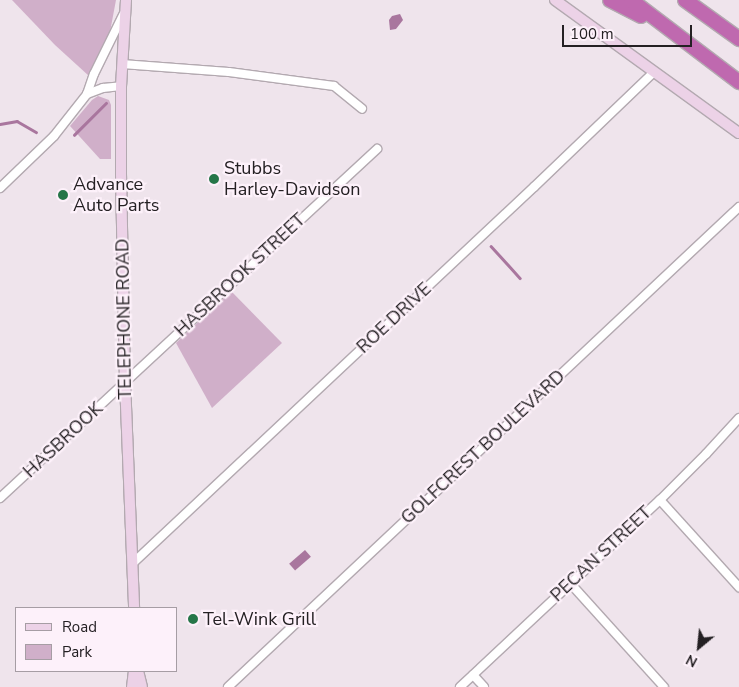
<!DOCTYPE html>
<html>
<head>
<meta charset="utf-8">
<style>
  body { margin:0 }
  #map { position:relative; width:739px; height:687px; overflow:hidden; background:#efe4ec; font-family:"Nunito Sans",sans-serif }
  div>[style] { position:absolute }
  .green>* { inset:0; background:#d0afc9 }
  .water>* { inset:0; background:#a9769e; transform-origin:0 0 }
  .stream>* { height:2.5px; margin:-1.25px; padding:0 1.25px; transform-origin:1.25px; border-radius:1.25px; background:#a9769e }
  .roads { filter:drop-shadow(1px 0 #b3a9b0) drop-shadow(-1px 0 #b3a9b0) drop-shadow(0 1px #b3a9b0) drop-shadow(0 -1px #b3a9b0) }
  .minor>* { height:8px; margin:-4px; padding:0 4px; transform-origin:4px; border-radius:4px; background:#fff }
  .secondary>* { height:10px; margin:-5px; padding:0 5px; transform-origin:5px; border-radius:5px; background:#ecd2e7 }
  .motorway>* { height:14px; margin:-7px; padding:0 7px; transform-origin:7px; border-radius:7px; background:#bf69af }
  .dots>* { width:14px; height:14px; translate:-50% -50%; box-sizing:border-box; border:2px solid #fdf1fa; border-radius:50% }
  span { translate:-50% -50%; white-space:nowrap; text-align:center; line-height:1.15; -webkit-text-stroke:4.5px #fdf1fa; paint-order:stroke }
  .poi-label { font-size:18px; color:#242023 }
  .left { translate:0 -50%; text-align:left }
  .street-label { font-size:18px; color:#242023 }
  .legend { position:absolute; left:15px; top:607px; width:162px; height:65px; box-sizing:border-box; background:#fdf1fa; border:1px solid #a69da4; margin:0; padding:6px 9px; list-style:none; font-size:15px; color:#242023 }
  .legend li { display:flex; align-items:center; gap:10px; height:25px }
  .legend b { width:25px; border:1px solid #a69da4 }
  .north { position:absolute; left:674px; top:622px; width:50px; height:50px; -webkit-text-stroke:4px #fdf1fa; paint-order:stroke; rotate:208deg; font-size:14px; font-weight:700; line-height:20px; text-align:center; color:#242023 }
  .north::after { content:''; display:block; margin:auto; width:18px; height:22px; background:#242023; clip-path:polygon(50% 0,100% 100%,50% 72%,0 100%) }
  .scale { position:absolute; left:562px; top:25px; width:130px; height:22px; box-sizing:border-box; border:2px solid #242023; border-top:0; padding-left:6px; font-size:15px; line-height:18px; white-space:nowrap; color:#242023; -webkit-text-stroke:4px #fdf1fa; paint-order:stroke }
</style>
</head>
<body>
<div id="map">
  <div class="green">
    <div style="clip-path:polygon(12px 0,116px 0,110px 32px,89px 76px,55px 45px)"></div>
    <div style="clip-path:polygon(98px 96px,109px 100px,111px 105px,111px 159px,100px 159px,70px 126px,92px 100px)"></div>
    <div style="clip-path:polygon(231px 291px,282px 343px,212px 408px,176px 343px)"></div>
  </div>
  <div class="water">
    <div style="clip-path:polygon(400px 14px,403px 20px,396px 29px,390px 30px,389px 20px,392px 16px)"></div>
    <div style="left:305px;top:550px;width:9px;height:21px;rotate:49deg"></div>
  </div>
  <div class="stream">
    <div style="left:0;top:124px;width:17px;rotate:-10deg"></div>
    <div style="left:17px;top:121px;width:22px;rotate:30deg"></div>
    <div style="left:74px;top:135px;width:45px;rotate:-45deg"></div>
    <div style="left:491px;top:246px;width:43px;rotate:47.8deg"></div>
  </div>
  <div class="roads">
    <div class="minor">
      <div style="left:122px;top:64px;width:107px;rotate:4.3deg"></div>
      <div style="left:229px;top:72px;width:106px;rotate:7.6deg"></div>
      <div style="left:334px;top:86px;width:36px;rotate:39deg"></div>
      <div style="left:87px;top:94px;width:17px;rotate:-21deg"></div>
      <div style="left:103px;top:88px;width:18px;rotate:-6deg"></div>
      <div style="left:0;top:188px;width:75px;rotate:-43.9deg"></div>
      <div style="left:54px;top:136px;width:53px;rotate:-51.8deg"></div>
      <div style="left:87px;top:94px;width:21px;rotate:-71deg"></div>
      <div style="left:94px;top:74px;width:66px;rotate:-63.8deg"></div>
      <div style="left:0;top:498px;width:514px;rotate:-42.79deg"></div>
      <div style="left:660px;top:500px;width:118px;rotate:47.8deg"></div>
      <div style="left:133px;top:563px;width:550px;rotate:-43.16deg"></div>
      <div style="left:534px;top:187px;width:166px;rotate:-43.8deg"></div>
      <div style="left:570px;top:583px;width:140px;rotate:47.9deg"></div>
      <div style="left:473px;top:675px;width:16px;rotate:47deg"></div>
      <div style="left:228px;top:687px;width:701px;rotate:-43.21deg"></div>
      <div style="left:460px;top:687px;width:274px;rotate:-43.1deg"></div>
      <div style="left:660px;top:500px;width:65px;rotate:-45deg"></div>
      <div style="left:706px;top:454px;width:49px;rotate:-47.5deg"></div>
    </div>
    <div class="secondary">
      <div style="left:126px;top:0;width:86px;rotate:93.3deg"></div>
      <div style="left:121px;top:86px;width:88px;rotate:90deg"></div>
      <div style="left:121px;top:174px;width:207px;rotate:88.9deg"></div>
      <div style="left:125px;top:381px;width:227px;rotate:87.7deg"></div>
      <div style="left:555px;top:0;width:227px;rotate:35.9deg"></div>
      <div style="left:138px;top:671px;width:16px;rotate:76deg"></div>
      <div style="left:132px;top:687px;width:16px;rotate:-83deg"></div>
    </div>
    <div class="motorway">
      <div style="left:610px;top:0;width:35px;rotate:27deg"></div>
      <div style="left:631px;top:0;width:136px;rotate:37.2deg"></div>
      <div style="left:685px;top:0;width:67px;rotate:35.8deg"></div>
    </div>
  </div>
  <div class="dots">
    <div style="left:214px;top:179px;background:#257648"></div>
    <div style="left:63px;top:195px;background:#257648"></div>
    <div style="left:193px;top:619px;background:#257648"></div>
  </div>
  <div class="poi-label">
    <span class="left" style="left:224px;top:179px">Stubbs<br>Harley-Davidson</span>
    <span class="left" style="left:73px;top:195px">Advance<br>Auto Parts</span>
    <span class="left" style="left:203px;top:619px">Tel-Wink Grill</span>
  </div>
  <div class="street-label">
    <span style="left:240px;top:275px;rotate:-43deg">HASBROOK STREET</span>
    <span style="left:394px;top:318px;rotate:-43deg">ROE DRIVE</span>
    <span style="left:124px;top:319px;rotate:-91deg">TELEPHONE ROAD</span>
    <span style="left:63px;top:440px;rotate:-43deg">HASBROOK</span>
    <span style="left:483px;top:447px;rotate:-43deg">GOLFCREST BOULEVARD</span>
    <span style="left:601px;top:554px;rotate:-43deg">PECAN STREET</span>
  </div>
  <ul class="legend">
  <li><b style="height:6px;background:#ecd2e7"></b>Road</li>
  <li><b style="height:14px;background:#d0afc9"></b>Park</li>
  </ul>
  <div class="north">N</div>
  <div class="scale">100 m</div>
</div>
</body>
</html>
